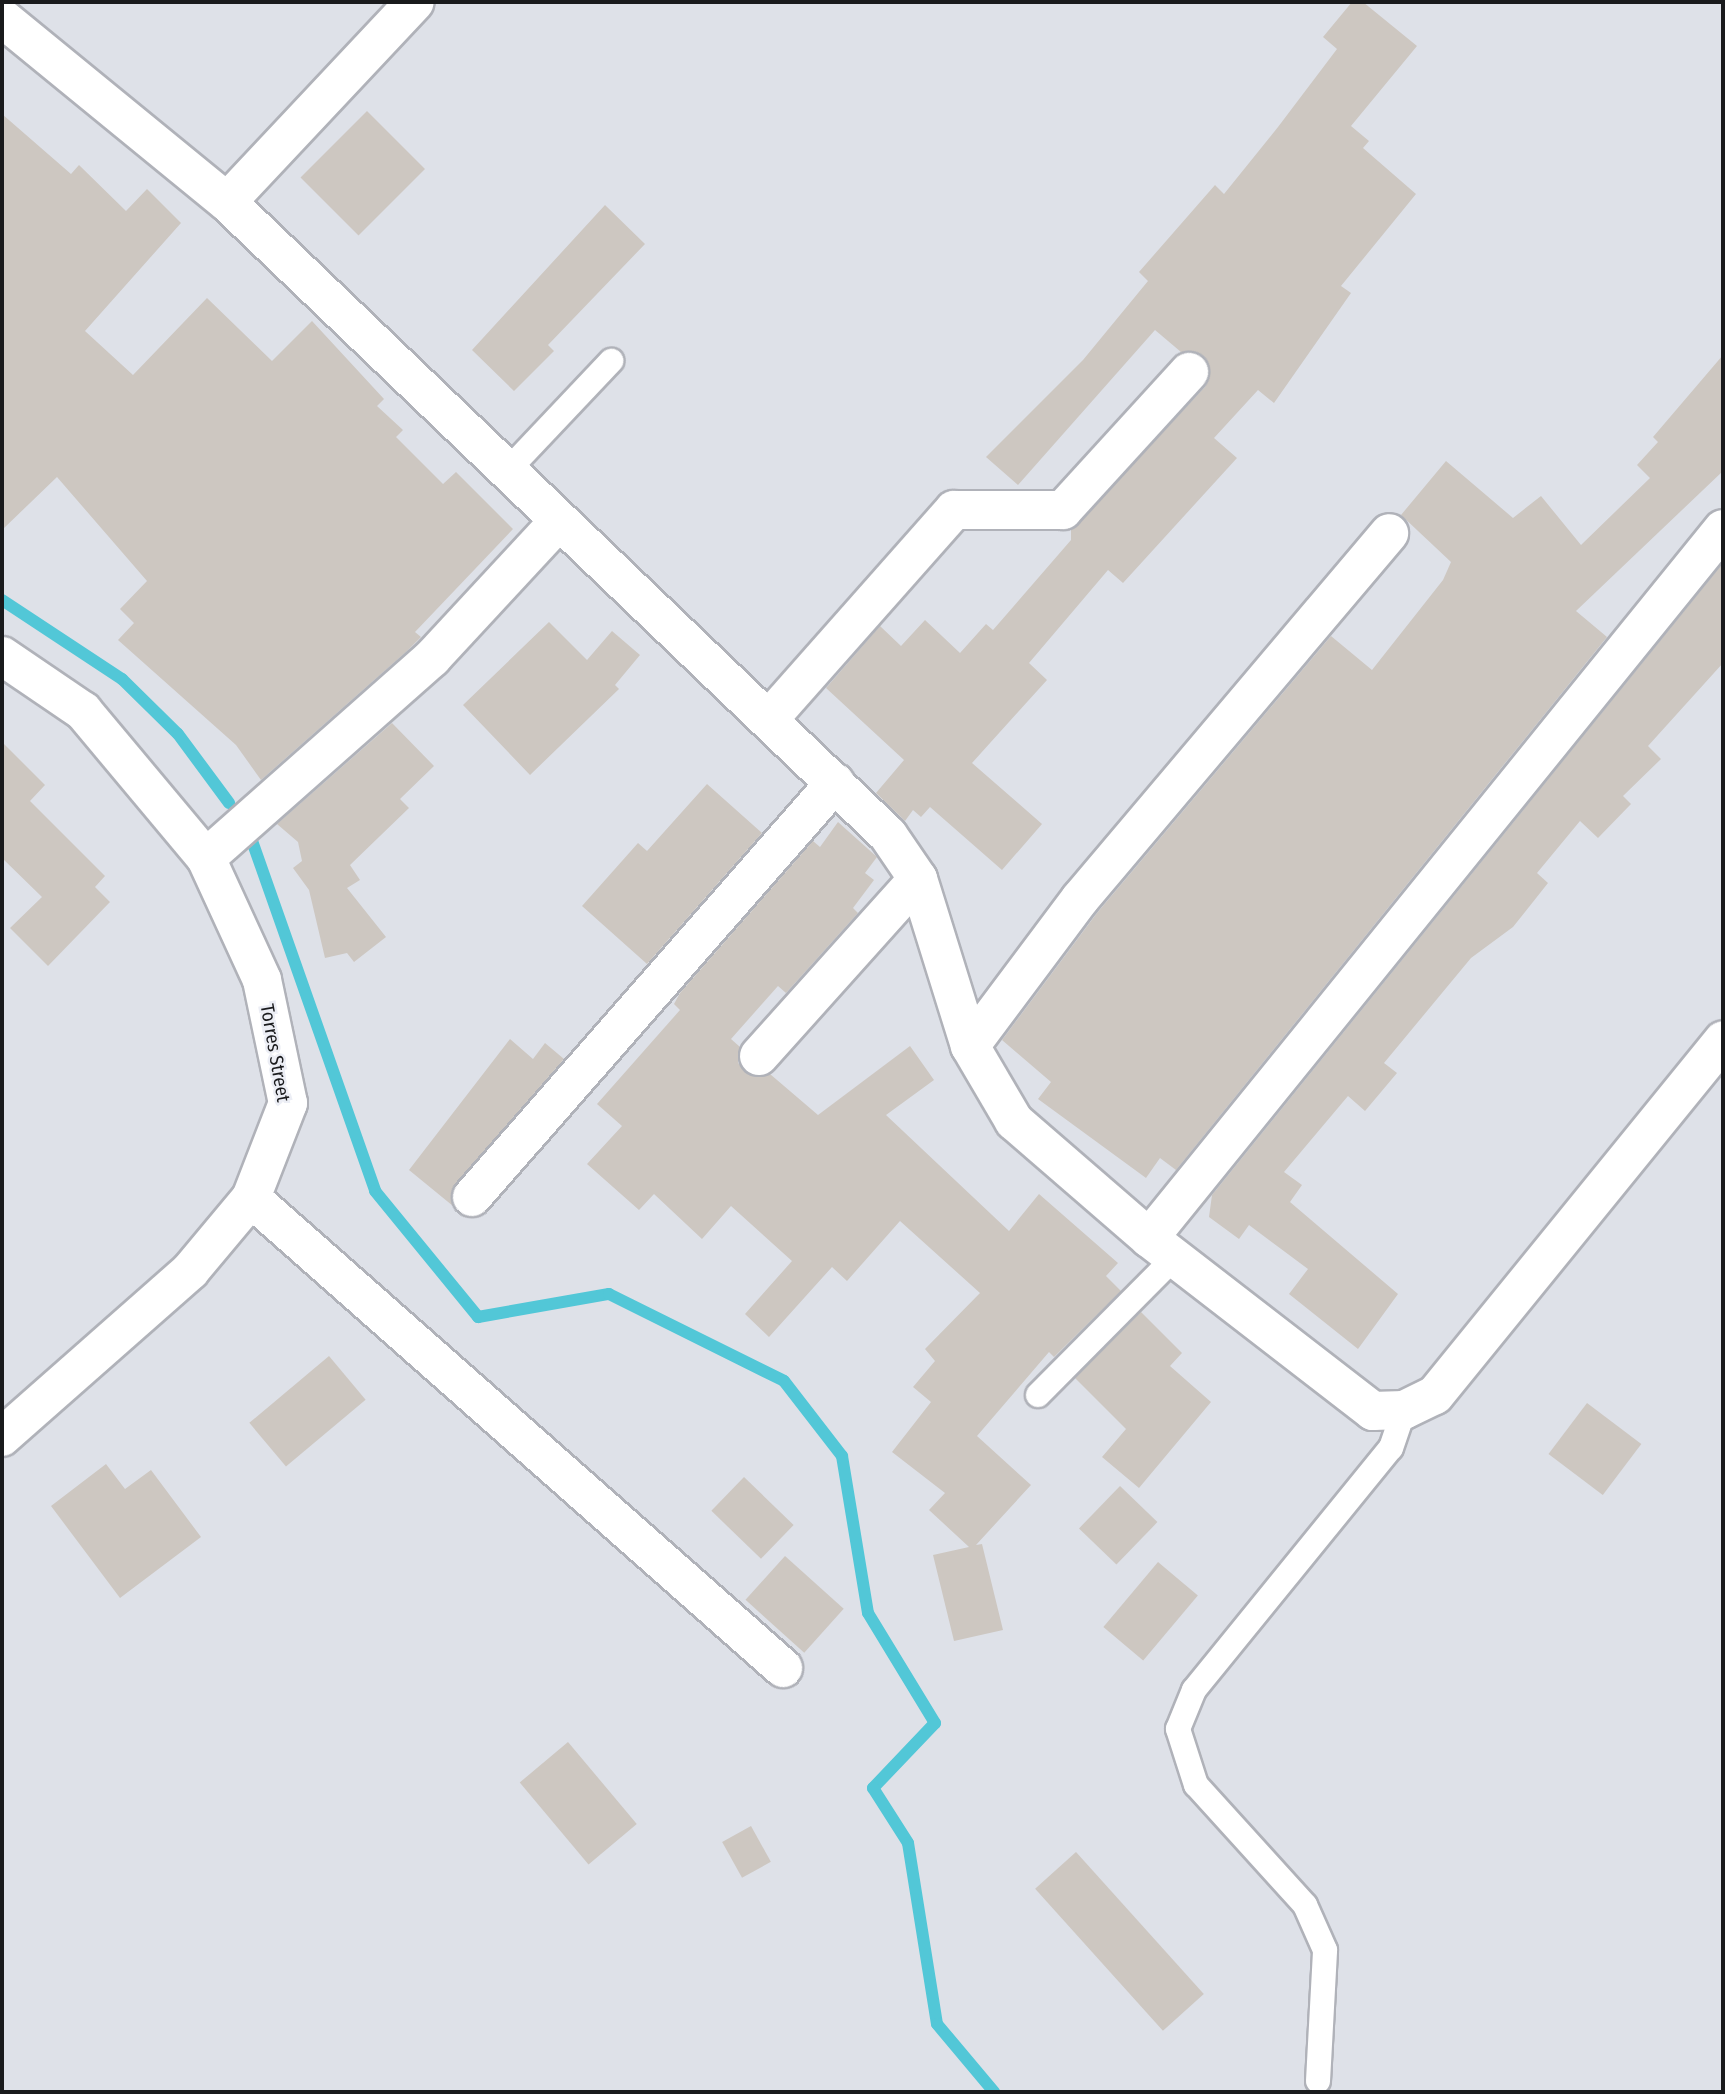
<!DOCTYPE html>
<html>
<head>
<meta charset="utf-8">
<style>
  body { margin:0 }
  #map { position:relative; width:1725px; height:2094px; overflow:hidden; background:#dee1e8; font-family:"Fira Sans Condensed",sans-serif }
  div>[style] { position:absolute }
  .stream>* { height:12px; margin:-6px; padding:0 6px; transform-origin:6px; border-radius:6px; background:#52c7d7 }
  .building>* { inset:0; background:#cdc7c1; transform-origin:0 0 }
  .roads { filter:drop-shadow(2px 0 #b0b2b9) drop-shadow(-2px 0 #b0b2b9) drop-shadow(0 2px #b0b2b9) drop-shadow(0 -2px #b0b2b9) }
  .service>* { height:24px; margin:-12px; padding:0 12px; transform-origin:12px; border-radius:12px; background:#fff }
  .minor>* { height:38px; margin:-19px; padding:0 19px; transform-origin:19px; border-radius:19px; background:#fff }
  .tertiary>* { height:38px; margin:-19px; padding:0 19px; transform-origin:19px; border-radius:19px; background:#fff }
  span { translate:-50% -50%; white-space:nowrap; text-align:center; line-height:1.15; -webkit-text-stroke:5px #eceef5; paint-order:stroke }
  .street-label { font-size:19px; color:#191a1c }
  .frame { position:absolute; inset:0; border:4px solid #191a1c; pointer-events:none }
</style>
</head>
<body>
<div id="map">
  <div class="stream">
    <div style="left:2px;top:600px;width:144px;rotate:33.4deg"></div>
    <div style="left:122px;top:679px;width:78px;rotate:44.5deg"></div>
    <div style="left:178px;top:734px;width:86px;rotate:53.5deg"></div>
    <div style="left:251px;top:838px;width:374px;rotate:70.6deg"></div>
    <div style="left:375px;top:1191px;width:163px;rotate:50.7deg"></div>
    <div style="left:478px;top:1317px;width:133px;rotate:-10deg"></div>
    <div style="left:609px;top:1294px;width:195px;rotate:26.4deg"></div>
    <div style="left:784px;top:1381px;width:95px;rotate:52.3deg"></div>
    <div style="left:842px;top:1456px;width:159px;rotate:80.6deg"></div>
    <div style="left:868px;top:1613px;width:129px;rotate:58.7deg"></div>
    <div style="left:935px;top:1723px;width:90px;rotate:133.6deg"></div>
    <div style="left:873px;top:1788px;width:65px;rotate:57.5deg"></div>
    <div style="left:908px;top:1843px;width:183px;rotate:80.9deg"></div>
    <div style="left:937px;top:2024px;width:89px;rotate:50deg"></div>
  </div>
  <div class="building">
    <div style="clip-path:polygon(1352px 2px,1363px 2px,1417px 46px,1351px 126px,1369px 141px,1363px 148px,1416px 194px,1341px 286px,1351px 293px,1274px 403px,1258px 390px,1214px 438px,1237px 458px,1123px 583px,1108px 570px,1029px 663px,1047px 680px,972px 763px,1042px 824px,1002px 870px,930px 807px,921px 817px,913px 810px,905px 821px,876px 793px,904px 760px,826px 688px,880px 626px,901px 646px,925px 620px,960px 653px,986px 624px,993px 630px,1071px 540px,1071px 530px,1205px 387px,1210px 376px,1204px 356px,1181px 352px,1155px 330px,1018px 485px,986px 457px,1083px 360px,1148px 281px,1139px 272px,1215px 185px,1224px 194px,1278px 127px,1337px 49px,1323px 37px)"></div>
    <div style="left:367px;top:111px;width:82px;height:94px;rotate:45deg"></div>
    <div style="clip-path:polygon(2px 114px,71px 174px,79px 165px,126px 211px,147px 189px,181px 223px,85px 331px,133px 375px,207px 298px,272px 361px,312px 321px,384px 399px,377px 406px,403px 430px,396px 437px,443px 484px,456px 472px,513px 529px,415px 632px,421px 637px,407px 651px,261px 780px,236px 745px,118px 640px,134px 623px,120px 609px,147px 581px,57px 477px,2px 530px)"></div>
    <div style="clip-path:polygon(605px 205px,645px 244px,548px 345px,554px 351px,514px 391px,472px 350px)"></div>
    <div style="clip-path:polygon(1723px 355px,1723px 471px,1576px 611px,1607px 637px,1176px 1170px,1160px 1158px,1146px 1178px,1038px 1099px,1051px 1082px,1002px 1040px,1097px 913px,1331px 636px,1372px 670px,1443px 580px,1451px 562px,1401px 515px,1446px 461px,1513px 518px,1541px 496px,1581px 545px,1650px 478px,1637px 465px,1658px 442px,1653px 437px)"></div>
    <div style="clip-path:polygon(1723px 563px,1723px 663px,1648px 746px,1661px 759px,1623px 796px,1631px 804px,1598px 838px,1580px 821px,1537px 873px,1548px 883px,1513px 927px,1471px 958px,1384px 1063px,1397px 1073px,1365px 1111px,1348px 1096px,1284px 1172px,1302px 1185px,1290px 1202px,1398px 1294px,1358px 1349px,1289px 1294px,1308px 1269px,1249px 1225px,1239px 1239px,1209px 1217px,1212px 1195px)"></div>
    <div style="clip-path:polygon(549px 622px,587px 660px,612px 631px,640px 655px,615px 685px,619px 689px,530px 775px,463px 705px)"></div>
    <div style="clip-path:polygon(392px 723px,434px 766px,400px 799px,409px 808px,350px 865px,360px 880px,347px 888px,386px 937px,354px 962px,347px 953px,325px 958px,309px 890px,293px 868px,302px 861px,298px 842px,277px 824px)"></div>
    <div style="clip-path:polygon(2px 742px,45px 785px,30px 801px,105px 876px,95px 887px,110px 902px,48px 966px,10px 928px,42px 897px,2px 858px)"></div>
    <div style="clip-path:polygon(707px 784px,762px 833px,647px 964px,582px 906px,638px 843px,647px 851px)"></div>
    <div style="clip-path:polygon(838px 822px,877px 857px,865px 873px,874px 880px,853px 908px,858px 913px,786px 993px,778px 986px,731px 1039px,740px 1047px,738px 1063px,754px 1077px,770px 1074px,818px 1115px,910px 1046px,934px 1080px,886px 1115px,1009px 1231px,1039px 1194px,1118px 1263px,1106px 1276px,1121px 1291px,1054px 1357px,1049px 1352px,977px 1436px,1031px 1485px,976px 1545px,982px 1544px,1003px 1630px,954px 1641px,933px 1555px,969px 1547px,929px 1510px,945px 1493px,892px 1452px,931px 1402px,913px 1387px,935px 1361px,925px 1349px,980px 1293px,900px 1221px,847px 1281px,832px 1267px,769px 1337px,745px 1314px,792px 1261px,731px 1206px,702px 1239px,654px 1194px,639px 1210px,587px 1164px,622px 1126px,597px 1104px,680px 1010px,674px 1004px,680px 993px,813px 841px,820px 847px)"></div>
    <div style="clip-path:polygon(510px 1039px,533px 1059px,545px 1043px,564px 1059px,456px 1183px,453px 1206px,409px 1170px)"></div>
    <div style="clip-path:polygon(1141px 1312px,1182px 1353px,1170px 1366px,1211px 1402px,1139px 1488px,1102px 1457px,1126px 1429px,1075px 1378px)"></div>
    <div style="left:329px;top:1356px;width:57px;height:104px;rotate:50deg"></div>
    <div style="left:1587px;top:1403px;width:68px;height:64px;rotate:37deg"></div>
    <div style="clip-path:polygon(106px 1464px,125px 1489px,151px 1470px,201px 1537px,120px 1598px,51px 1506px)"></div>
    <div style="left:744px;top:1477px;width:69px;height:47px;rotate:44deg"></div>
    <div style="left:1120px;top:1486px;width:52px;height:59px;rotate:44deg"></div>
    <div style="left:785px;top:1556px;width:79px;height:59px;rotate:42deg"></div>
    <div style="left:1158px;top:1562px;width:52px;height:85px;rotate:40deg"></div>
    <div style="left:568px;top:1742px;width:107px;height:63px;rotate:50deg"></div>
    <div style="left:751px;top:1826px;width:41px;height:33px;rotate:61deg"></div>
    <div style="left:1076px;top:1852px;width:191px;height:55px;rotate:48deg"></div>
  </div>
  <div class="roads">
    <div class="service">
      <div style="left:509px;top:469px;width:149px;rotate:-46.6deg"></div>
      <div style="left:1038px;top:1395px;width:196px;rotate:-45.2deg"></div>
      <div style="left:1318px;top:2081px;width:131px;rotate:-86.9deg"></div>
      <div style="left:1325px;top:1950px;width:49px;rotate:-114deg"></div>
      <div style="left:1305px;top:1905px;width:162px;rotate:-132.2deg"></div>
      <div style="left:1196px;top:1785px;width:59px;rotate:-107.8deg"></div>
      <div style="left:1178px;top:1729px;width:42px;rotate:-67.7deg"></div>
      <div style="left:1194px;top:1690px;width:312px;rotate:-50.9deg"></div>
      <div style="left:1391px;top:1448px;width:40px;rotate:-71.1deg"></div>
    </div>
    <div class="minor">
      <div style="left:227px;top:202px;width:274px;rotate:-46.8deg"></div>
      <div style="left:2px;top:656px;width:98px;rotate:34.2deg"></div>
      <div style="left:83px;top:711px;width:192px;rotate:50.1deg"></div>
      <div style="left:206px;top:858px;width:134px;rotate:65.3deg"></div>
      <div style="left:262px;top:980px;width:126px;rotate:78.1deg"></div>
      <div style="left:288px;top:1103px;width:102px;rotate:111.3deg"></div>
      <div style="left:251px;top:1198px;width:95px;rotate:129.9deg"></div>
      <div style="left:190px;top:1271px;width:251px;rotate:138.6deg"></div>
      <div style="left:769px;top:719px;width:279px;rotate:-48.5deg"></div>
      <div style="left:954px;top:510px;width:109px"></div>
      <div style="left:1063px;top:510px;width:187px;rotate:-47.6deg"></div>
      <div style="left:206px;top:858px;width:302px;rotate:-41.5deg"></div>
      <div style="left:432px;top:658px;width:185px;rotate:-47.2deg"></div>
      <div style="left:970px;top:1046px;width:184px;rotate:-53.2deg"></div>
      <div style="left:1080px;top:899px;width:479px;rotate:-49.8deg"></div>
      <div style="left:759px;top:1056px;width:238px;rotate:-48.1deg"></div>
      <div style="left:472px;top:1197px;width:551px;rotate:-48.76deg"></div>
      <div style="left:251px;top:1198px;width:710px;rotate:41.46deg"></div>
      <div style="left:1149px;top:1238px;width:912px;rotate:-51.01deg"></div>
    </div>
    <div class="tertiary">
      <div style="left:2px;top:18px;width:291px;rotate:39.3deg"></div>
      <div style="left:227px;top:202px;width:915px;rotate:43.76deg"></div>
      <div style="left:888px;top:835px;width:53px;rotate:55.7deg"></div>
      <div style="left:918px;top:879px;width:175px;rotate:72.7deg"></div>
      <div style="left:970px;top:1046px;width:87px;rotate:59.6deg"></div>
      <div style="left:1014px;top:1121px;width:179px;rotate:40.9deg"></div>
      <div style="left:1149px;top:1238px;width:283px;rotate:37.7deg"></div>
      <div style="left:1373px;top:1411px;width:31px;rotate:-2deg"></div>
      <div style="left:1404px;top:1410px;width:34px;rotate:-26deg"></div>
      <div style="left:1435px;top:1395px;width:457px;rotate:-50.9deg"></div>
    </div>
  </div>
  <div class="street-label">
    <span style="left:275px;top:1053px;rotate:80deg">Torres Street</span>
  </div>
  <div class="frame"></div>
</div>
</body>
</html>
